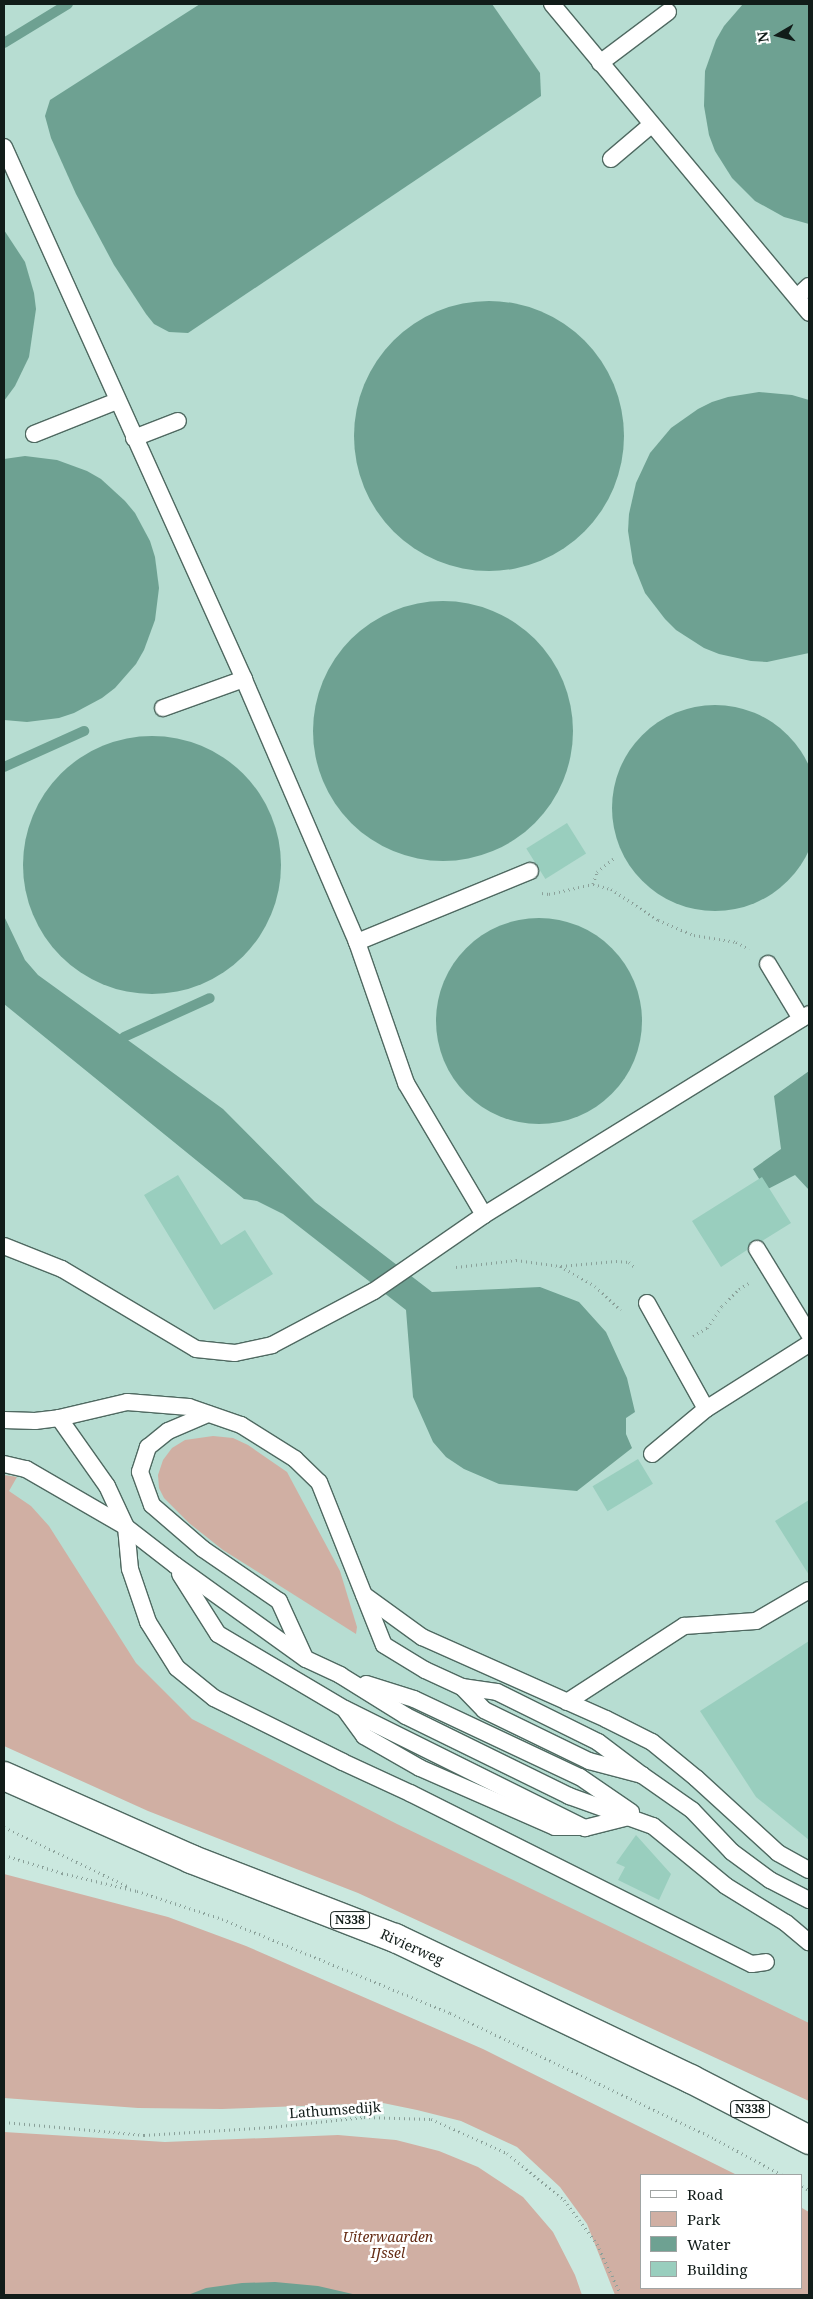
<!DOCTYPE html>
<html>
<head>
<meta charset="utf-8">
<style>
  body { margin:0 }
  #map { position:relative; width:813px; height:2299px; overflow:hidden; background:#cbe8df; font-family:"Noto Serif",serif }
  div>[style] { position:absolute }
  .built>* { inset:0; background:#b7ddd2 }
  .green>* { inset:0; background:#d0afa3 }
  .water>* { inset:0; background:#6ea192 }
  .round { border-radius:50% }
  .stream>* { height:10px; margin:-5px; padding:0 5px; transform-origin:5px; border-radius:5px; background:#6ea192 }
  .building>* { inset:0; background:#99cebe; transform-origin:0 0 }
  .path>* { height:3px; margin-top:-1.5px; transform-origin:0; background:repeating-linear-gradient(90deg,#8aa099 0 1px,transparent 0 5px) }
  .roads { filter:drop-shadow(1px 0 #4f6961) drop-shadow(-1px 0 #4f6961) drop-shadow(0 1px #4f6961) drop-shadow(0 -1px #4f6961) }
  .service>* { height:16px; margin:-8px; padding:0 8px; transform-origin:8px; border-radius:8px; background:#fff }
  .primary>* { height:28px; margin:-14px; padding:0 14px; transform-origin:14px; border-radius:14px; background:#fff }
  span { translate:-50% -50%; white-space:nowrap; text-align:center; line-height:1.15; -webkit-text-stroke:5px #fff; paint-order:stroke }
  .shield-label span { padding:1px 4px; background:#fff; border:1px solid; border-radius:4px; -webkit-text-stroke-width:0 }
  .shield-label { font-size:12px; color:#111c19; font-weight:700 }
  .street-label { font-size:14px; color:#111c19 }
  .park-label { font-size:14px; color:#652c15; font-style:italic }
  .frame { position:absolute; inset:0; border:5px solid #111c19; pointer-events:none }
  .legend { position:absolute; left:640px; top:2174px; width:162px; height:115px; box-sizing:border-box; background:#fff; border:1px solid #a0a4a3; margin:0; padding:6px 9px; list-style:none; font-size:15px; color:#111c19 }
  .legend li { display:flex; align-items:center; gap:10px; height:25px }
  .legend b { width:25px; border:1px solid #a0a4a3 }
  .north { position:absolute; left:753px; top:10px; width:50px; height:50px; -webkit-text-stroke:4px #fff; paint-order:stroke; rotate:262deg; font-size:14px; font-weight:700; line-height:20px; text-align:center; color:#111c19 }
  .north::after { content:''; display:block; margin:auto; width:18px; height:22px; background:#111c19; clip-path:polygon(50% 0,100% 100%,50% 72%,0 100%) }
</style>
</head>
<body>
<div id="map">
  <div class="built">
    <div style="clip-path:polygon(4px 4px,809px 4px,809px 2044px,160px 1719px,4px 1570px)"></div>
  </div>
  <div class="green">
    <div style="clip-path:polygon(213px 1436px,233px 1438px,248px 1445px,287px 1472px,340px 1571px,357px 1627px,356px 1634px,223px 1550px,189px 1523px,164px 1498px,159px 1488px,158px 1475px,163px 1460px,172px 1448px,185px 1440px)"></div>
    <div style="clip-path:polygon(4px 1475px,17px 1477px,9px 1491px,31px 1506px,49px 1526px,136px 1663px,192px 1719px,397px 1824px,809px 2023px,809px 2101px,358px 1893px,148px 1811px,4px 1746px)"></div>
    <div style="clip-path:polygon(4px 1874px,168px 1917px,246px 1946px,483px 2049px,737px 2175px,642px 2175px,642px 2288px,802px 2288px,802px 2208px,809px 2212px,809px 2295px,615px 2295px,587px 2224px,560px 2187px,517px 2147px,461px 2121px,417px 2110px,383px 2103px,222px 2109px,138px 2108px,4px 2098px)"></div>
    <div style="clip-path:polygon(4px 2132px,165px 2142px,338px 2135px,396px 2140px,439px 2151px,478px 2167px,523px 2197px,553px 2232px,575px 2275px,582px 2295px,4px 2295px)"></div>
  </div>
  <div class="water">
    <div style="clip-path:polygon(200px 4px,492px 4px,540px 73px,541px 96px,188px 333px,169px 332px,154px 324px,146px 314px,114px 265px,76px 194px,51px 138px,45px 116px,50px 100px)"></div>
    <div style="clip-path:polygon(743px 4px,809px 4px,809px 224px,784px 217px,755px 201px,732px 178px,715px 151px,709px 135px,704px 106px,705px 71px,716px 40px,724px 26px)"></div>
    <div style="clip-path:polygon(4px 230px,25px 262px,34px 293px,36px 309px,29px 357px,15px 386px,4px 401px)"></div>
    <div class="round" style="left:354px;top:301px;width:270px;height:270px"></div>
    <div style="clip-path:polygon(759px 392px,792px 395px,809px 400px,809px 653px,767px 662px,751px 661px,719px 654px,704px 648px,676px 630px,665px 619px,645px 593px,633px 563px,628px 531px,629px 514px,636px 483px,650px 453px,671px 428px,698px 409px,712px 402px,728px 397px)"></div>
    <div style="clip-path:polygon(25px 456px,57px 460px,87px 471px,101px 479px,125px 501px,135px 513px,150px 541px,155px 557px,159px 588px,155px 620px,144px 650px,136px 664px,115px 688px,102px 698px,74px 713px,59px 718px,27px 722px,4px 720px,4px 459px)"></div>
    <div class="round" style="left:313px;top:601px;width:260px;height:260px"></div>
    <div class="round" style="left:612px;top:705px;width:206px;height:206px"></div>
    <div class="round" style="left:23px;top:736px;width:258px;height:258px"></div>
    <div style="clip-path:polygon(4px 916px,25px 960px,38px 975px,223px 1109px,315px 1202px,432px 1292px,540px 1287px,579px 1302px,606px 1332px,627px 1378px,635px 1412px,626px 1418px,626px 1434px,632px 1448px,577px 1491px,499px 1484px,464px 1469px,446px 1457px,433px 1442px,413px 1397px,406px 1310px,283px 1214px,257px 1201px,244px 1199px,4px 1004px)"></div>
    <div class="round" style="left:436px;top:918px;width:206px;height:206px"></div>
    <div style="clip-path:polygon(809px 1071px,809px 1190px,795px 1175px,766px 1190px,753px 1169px,781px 1149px,774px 1096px)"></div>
    <div style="clip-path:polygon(275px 2282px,318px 2286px,357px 2295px,188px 2295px,206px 2288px,242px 2283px)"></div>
  </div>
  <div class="stream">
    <div style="left:4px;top:43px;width:75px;rotate:-31.4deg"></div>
    <div style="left:4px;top:767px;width:88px;rotate:-24.2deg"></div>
    <div style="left:124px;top:1037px;width:94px;rotate:-24.4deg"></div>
  </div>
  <div class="building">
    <div style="left:567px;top:823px;width:36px;height:48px;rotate:58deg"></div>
    <div style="clip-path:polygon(178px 1175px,221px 1245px,245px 1230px,273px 1274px,214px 1310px,144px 1195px)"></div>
    <div style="clip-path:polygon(762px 1177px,791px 1223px,762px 1241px,751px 1241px,747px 1250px,721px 1267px,692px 1221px)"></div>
    <div style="left:638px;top:1459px;width:29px;height:53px;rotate:59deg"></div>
    <div style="clip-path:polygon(809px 1500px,809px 1575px,775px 1521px)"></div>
    <div style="clip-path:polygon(809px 1641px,809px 1840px,756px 1797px,700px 1711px)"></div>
    <div style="clip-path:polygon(636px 1835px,671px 1874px,659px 1900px,618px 1880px,625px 1867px,616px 1863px)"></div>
  </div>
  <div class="path">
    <div style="left:593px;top:884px;width:13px;rotate:-72deg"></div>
    <div style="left:597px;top:872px;width:21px;rotate:-39deg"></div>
    <div style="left:542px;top:893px;width:7px;rotate:8deg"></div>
    <div style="left:549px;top:894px;width:45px;rotate:-12.8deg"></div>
    <div style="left:593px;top:884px;width:19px;rotate:16deg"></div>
    <div style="left:611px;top:889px;width:56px;rotate:33.4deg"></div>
    <div style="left:658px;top:920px;width:39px;rotate:23deg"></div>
    <div style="left:694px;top:935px;width:43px;rotate:9.5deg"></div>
    <div style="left:736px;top:942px;width:15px;rotate:28deg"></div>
    <div style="left:561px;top:1266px;width:55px;rotate:-5.2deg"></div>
    <div style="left:616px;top:1261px;width:13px;rotate:4deg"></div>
    <div style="left:629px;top:1262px;width:9px;rotate:41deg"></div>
    <div style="left:456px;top:1267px;width:60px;rotate:-6.7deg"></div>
    <div style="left:516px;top:1260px;width:44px;rotate:7.8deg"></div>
    <div style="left:560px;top:1266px;width:40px;rotate:29.7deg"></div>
    <div style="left:595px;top:1286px;width:35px;rotate:43deg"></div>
    <div style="left:693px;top:1336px;width:16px;rotate:-30deg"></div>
    <div style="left:707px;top:1328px;width:27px;rotate:-56deg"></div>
    <div style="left:722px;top:1306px;width:24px;rotate:-45deg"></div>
    <div style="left:739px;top:1289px;width:12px;rotate:-31deg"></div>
    <div style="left:4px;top:1827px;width:139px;rotate:25.6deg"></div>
    <div style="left:4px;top:1855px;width:61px;rotate:17.2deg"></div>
    <div style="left:62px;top:1873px;width:77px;rotate:13.5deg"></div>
    <div style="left:137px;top:1891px;width:89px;rotate:18.2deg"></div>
    <div style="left:222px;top:1919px;width:247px;rotate:22.4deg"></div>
    <div style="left:450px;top:2013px;width:293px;rotate:25.4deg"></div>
    <div style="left:715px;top:2139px;width:76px;rotate:28.2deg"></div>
    <div style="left:4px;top:2122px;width:141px;rotate:5.3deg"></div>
    <div style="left:144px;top:2135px;width:127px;rotate:-3.6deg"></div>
    <div style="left:271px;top:2127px;width:94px;rotate:-6.1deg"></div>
    <div style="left:364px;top:2117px;width:67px;rotate:1.7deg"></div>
    <div style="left:431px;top:2119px;width:83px;rotate:24.1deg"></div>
    <div style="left:507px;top:2153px;width:74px;rotate:39.5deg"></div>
    <div style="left:564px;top:2200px;width:55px;rotate:53.1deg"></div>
    <div style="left:597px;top:2244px;width:56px;rotate:64.8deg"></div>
    <div style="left:802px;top:2186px;width:8px;rotate:30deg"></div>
  </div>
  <div class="roads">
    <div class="service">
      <div style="left:552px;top:4px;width:402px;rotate:50.2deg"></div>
      <div style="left:600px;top:63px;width:85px;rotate:-36.9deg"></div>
      <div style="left:4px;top:147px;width:584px;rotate:65.72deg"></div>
      <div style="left:611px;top:159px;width:52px;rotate:-40.4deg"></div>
      <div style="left:797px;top:297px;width:16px;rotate:-43deg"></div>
      <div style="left:34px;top:434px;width:89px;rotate:-21.7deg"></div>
      <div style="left:134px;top:438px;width:47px;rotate:-21.1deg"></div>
      <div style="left:357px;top:942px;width:187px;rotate:-22.3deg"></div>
      <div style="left:768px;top:964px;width:64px;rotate:59deg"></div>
      <div style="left:484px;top:1215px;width:382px;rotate:-31.7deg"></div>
      <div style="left:4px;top:1246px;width:62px;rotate:21.6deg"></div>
      <div style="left:62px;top:1269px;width:156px;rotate:30.8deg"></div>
      <div style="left:196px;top:1349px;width:39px;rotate:6deg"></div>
      <div style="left:235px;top:1353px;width:38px;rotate:-12deg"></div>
      <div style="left:272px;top:1345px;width:115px;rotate:-27.9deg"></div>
      <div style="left:374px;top:1291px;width:134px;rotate:-34.6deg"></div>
      <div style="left:484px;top:1215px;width:153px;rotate:-120.6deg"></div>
      <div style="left:406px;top:1083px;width:149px;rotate:-109.2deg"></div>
      <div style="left:357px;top:942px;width:286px;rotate:-113.3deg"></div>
      <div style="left:244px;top:679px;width:86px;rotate:160.3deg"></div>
      <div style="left:757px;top:1249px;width:100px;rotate:58.5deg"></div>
      <div style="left:647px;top:1303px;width:121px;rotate:60.9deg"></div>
      <div style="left:208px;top:1414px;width:43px;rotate:157deg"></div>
      <div style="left:168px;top:1431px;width:26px;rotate:141deg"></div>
      <div style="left:148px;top:1447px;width:26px;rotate:108deg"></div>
      <div style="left:140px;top:1472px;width:35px;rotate:70deg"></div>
      <div style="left:152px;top:1505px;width:67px;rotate:40.8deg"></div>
      <div style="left:203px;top:1549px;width:92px;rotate:34.4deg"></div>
      <div style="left:279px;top:1601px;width:63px;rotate:65.5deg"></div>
      <div style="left:59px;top:1418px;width:83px;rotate:54.8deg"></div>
      <div style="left:107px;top:1486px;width:45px;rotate:65.1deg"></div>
      <div style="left:126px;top:1527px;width:42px;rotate:84.6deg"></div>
      <div style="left:130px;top:1569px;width:56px;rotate:71.2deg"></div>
      <div style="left:148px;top:1622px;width:54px;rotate:57.8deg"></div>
      <div style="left:177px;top:1668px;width:48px;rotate:39deg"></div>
      <div style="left:214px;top:1698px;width:144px;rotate:26.4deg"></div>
      <div style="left:343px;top:1762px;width:74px;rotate:24.8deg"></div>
      <div style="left:410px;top:1793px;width:382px;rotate:26.6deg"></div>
      <div style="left:752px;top:1964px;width:14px;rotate:-8deg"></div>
      <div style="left:4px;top:1420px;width:31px;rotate:2deg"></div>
      <div style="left:35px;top:1421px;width:24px;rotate:-7deg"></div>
      <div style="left:59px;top:1418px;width:70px;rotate:-13.2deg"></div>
      <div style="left:127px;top:1402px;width:62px;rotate:4.6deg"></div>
      <div style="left:189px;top:1407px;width:55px;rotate:19.1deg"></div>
      <div style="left:241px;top:1425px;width:64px;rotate:32.2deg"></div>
      <div style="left:295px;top:1459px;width:33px;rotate:44deg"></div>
      <div style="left:319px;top:1482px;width:175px;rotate:68.3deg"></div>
      <div style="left:384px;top:1645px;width:48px;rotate:31.4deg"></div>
      <div style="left:425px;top:1670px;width:41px;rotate:24.7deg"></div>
      <div style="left:462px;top:1687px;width:35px;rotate:8deg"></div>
      <div style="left:497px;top:1692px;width:113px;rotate:26.3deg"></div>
      <div style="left:598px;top:1742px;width:55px;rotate:36.9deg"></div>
      <div style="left:652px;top:1454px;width:70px;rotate:-39.8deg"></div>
      <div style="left:706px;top:1409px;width:122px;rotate:-32.3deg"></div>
      <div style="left:4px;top:1464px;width:23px;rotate:13deg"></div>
      <div style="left:26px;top:1469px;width:116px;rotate:30.1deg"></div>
      <div style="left:126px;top:1527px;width:62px;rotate:37.8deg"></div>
      <div style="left:175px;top:1565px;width:161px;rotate:35.7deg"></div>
      <div style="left:306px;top:1659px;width:38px;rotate:25deg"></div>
      <div style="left:340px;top:1675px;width:78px;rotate:31.8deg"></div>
      <div style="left:406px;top:1716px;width:182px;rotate:26.1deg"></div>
      <div style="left:569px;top:1796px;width:89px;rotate:19.7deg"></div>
      <div style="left:653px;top:1826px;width:94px;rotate:39.4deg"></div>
      <div style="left:726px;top:1886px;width:70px;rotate:31.7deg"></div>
      <div style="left:786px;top:1923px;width:30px;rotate:40deg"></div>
      <div style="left:180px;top:1574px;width:71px;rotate:57.7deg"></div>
      <div style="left:218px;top:1634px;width:147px;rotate:30.6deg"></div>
      <div style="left:345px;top:1709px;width:268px;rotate:26.4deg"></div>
      <div style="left:585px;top:1828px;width:44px;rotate:-14.3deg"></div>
      <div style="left:364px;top:1595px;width:72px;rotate:35.9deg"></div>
      <div style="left:422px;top:1637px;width:201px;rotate:24deg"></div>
      <div style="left:606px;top:1719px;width:51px;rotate:26.6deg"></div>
      <div style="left:652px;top:1742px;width:57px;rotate:39.3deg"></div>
      <div style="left:696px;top:1778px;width:111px;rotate:42.4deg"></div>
      <div style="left:778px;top:1853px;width:35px;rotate:29deg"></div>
      <div style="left:366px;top:1684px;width:50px;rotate:17.4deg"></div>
      <div style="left:414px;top:1699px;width:183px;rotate:25.2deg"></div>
      <div style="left:580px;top:1777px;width:62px;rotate:34.5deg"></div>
      <div style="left:462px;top:1687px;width:32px;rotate:46deg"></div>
      <div style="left:484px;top:1710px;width:117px;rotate:25.9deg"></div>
      <div style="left:589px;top:1761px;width:55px;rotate:14.8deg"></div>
      <div style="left:642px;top:1775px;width:61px;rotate:35deg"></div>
      <div style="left:692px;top:1810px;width:58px;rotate:46.4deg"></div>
      <div style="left:732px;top:1852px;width:47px;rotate:36.4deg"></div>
      <div style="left:770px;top:1880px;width:44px;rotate:27.1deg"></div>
      <div style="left:567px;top:1702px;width:140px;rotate:-33deg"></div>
      <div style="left:684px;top:1626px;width:72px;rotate:-4deg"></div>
      <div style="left:756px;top:1621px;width:61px;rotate:-30.3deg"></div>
      <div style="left:346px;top:1711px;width:31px;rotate:54deg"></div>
      <div style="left:364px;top:1736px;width:64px;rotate:29.7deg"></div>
      <div style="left:420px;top:1768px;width:147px;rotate:23.6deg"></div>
      <div style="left:555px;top:1827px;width:25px"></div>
    </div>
    <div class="primary">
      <div style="left:4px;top:1776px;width:205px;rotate:23.9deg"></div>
      <div style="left:191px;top:1859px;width:219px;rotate:21.2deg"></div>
      <div style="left:395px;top:1938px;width:328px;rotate:25.5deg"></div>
      <div style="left:691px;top:2079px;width:133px;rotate:27.3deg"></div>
    </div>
  </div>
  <div class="shield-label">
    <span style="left:350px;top:1920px">N338</span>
    <span style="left:750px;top:2109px">N338</span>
  </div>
  <div class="street-label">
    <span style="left:412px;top:1947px;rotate:24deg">Rivierweg</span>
    <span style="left:335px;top:2110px;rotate:-4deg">Lathumsedijk</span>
  </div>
  <div class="park-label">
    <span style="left:388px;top:2245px">Uiterwaarden<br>IJssel</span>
  </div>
  <div class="frame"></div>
  <ul class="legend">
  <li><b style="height:6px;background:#fff"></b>Road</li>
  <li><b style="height:14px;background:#d0afa3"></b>Park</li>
  <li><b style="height:14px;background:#6ea192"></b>Water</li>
  <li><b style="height:14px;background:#99cebe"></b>Building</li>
  </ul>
  <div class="north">N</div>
</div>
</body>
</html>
